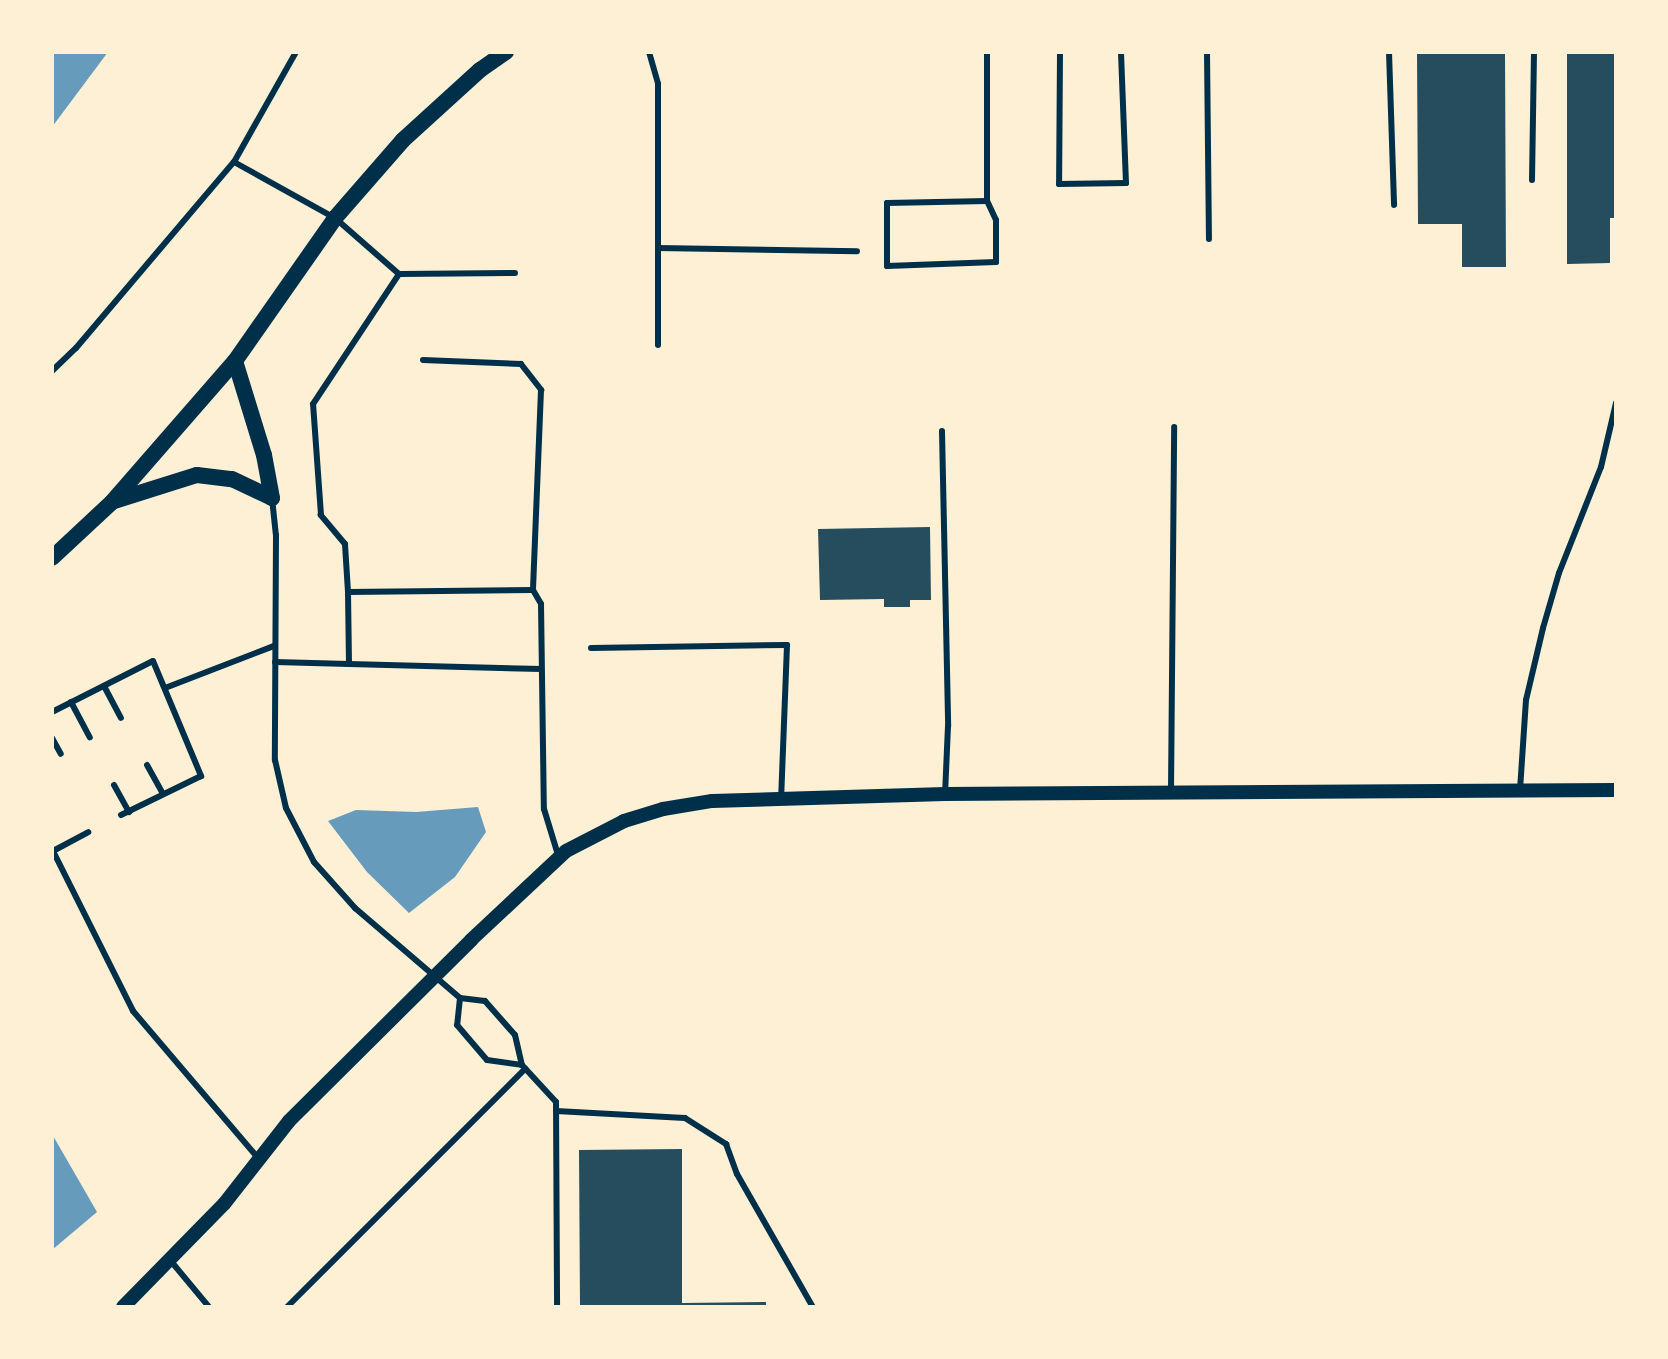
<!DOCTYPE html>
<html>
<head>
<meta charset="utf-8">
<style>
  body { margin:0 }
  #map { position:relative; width:1668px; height:1359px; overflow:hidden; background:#fdf0d5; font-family:"Golos Text",sans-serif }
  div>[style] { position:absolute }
  .water>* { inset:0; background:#669bbc }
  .building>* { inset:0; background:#264d5e }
  .service>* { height:6px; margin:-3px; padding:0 3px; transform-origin:3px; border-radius:3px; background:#003049 }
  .tertiary>* { height:14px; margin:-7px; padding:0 7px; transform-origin:7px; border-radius:7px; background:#003049 }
  .secondary>* { height:16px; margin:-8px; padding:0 8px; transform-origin:8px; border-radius:8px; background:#003049 }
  span { translate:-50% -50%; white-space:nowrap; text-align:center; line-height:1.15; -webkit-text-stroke:8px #fdf0d5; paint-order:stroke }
  .frame { position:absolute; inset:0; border:54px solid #fdf0d5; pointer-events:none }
</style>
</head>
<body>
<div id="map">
  <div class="water">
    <div style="clip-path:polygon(52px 52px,108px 52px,52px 127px)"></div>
    <div style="clip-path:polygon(478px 807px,486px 832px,455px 877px,409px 913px,367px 872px,328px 821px,356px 810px,416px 812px)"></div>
    <div style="clip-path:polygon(52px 1134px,97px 1212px,52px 1250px)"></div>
  </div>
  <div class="building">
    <div style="clip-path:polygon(1417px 52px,1505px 52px,1506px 267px,1462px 267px,1462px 224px,1418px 224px)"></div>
    <div style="clip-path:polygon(1567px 52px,1616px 52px,1616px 218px,1610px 218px,1610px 263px,1567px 264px)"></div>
    <div style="clip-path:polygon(930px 527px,931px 600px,910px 600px,910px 607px,884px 607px,884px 599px,820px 600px,818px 529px)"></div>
    <div style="clip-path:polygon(682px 1149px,682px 1303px,766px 1302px,766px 1307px,580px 1307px,579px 1150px)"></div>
  </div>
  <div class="service">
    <div style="left:649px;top:52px;width:33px;rotate:74deg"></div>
    <div style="left:658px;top:84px;width:261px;rotate:90deg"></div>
    <div style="left:1060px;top:52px;width:132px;rotate:90.4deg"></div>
    <div style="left:1059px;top:184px;width:67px;rotate:-0.9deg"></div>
    <div style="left:1126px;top:183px;width:131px;rotate:-92.2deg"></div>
    <div style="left:1207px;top:52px;width:187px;rotate:89.4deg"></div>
    <div style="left:1389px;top:52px;width:153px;rotate:88.1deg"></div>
    <div style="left:234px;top:162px;width:115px;rotate:29deg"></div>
    <div style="left:335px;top:218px;width:85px;rotate:41.2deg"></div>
    <div style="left:1532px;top:180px;width:128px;rotate:-89.1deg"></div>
    <div style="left:987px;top:201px;width:100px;rotate:178.9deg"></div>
    <div style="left:887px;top:203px;width:63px;rotate:90deg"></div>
    <div style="left:887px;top:266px;width:109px;rotate:-2.1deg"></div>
    <div style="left:996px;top:262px;width:42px;rotate:-90deg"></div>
    <div style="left:996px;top:220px;width:21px;rotate:-115deg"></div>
    <div style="left:987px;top:201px;width:149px;rotate:-90deg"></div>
    <div style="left:658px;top:248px;width:199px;rotate:0.9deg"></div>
    <div style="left:423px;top:360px;width:98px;rotate:2.3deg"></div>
    <div style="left:521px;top:364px;width:33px;rotate:52deg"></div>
    <div style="left:541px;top:390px;width:200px;rotate:92.3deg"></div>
    <div style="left:52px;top:371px;width:33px;rotate:-44deg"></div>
    <div style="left:76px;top:348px;width:244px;rotate:-49.7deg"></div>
    <div style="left:234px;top:162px;width:126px;rotate:-60.6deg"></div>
    <div style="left:942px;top:431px;width:295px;rotate:88.8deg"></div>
    <div style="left:948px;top:726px;width:68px;rotate:92.5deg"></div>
    <div style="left:272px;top:498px;width:37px;rotate:84deg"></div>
    <div style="left:276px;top:535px;width:225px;rotate:90.3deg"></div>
    <div style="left:275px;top:760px;width:49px;rotate:77.1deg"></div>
    <div style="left:286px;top:808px;width:61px;rotate:62.6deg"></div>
    <div style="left:314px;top:862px;width:62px;rotate:48.3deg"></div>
    <div style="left:355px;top:908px;width:138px;rotate:40.6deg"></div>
    <div style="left:460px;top:998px;width:25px;rotate:7deg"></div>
    <div style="left:485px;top:1001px;width:45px;rotate:48.6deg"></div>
    <div style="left:515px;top:1035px;width:31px;rotate:77deg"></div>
    <div style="left:522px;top:1065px;width:50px;rotate:47.4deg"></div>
    <div style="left:556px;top:1102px;width:205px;rotate:89.7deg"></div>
    <div style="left:348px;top:592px;width:48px;rotate:-93.6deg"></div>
    <div style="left:345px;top:544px;width:38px;rotate:-130deg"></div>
    <div style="left:321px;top:515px;width:111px;rotate:-94.1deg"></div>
    <div style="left:313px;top:404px;width:156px;rotate:-56.5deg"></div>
    <div style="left:399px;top:274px;width:116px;rotate:-0.5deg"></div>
    <div style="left:591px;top:648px;width:196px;rotate:-0.9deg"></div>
    <div style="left:787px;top:645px;width:154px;rotate:92.2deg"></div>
    <div style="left:275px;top:662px;width:74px;rotate:1.5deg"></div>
    <div style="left:541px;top:669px;width:192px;rotate:-178.5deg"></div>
    <div style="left:349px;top:664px;width:72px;rotate:-90.8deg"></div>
    <div style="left:348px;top:592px;width:185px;rotate:-0.6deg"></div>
    <div style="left:533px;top:590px;width:16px;rotate:60deg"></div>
    <div style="left:541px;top:604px;width:205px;rotate:89.2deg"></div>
    <div style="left:544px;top:809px;width:51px;rotate:73deg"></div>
    <div style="left:104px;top:686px;width:36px;rotate:62deg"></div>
    <div style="left:165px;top:688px;width:117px;rotate:-21.1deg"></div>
    <div style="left:71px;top:702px;width:40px;rotate:62deg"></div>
    <div style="left:52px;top:712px;width:113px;rotate:-26.8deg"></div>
    <div style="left:153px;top:661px;width:125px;rotate:67.3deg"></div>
    <div style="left:201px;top:776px;width:89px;rotate:154deg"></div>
    <div style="left:52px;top:738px;width:18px;rotate:61deg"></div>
    <div style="left:147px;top:765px;width:33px;rotate:61deg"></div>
    <div style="left:114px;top:785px;width:31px;rotate:61deg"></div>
    <div style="left:1520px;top:790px;width:90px;rotate:-86.2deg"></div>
    <div style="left:1526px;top:700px;width:74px;rotate:-76.7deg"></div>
    <div style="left:1543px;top:628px;width:57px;rotate:-73.8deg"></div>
    <div style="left:1559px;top:573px;width:114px;rotate:-68.4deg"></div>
    <div style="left:1601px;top:467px;width:66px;rotate:-76.8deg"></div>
    <div style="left:1171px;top:791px;width:364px;rotate:-89.5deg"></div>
    <div style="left:52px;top:849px;width:181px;rotate:63.4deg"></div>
    <div style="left:133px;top:1011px;width:194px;rotate:49.6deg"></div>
    <div style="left:53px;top:851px;width:40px;rotate:-28deg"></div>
    <div style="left:460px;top:998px;width:27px;rotate:96deg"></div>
    <div style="left:457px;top:1025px;width:46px;rotate:49.4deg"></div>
    <div style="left:487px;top:1060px;width:35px;rotate:8deg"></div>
    <div style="left:556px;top:1111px;width:129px;rotate:3.1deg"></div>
    <div style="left:685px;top:1118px;width:49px;rotate:32.4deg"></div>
    <div style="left:726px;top:1144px;width:32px;rotate:70deg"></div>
    <div style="left:737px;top:1174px;width:153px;rotate:60.3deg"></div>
    <div style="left:170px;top:1260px;width:61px;rotate:50.3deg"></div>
    <div style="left:287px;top:1307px;width:337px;rotate:-45deg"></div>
  </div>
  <div class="tertiary">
    <div style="left:123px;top:1307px;width:144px;rotate:-45.6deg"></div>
    <div style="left:224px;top:1204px;width:105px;rotate:-51.9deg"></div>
    <div style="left:289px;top:1121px;width:257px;rotate:-44.8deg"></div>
    <div style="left:471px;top:940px;width:130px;rotate:-43.1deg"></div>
    <div style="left:566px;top:851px;width:65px;rotate:-27.3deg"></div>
    <div style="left:624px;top:821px;width:41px;rotate:-17.1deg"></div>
    <div style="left:663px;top:809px;width:50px;rotate:-9.3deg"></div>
    <div style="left:712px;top:801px;width:233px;rotate:-1.7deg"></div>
    <div style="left:945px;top:794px;width:671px;rotate:-0.34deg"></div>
  </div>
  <div class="secondary">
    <div style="left:235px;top:361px;width:98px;rotate:72.9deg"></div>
    <div style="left:264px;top:455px;width:44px;rotate:79.5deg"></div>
    <div style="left:114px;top:501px;width:87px;rotate:-17.4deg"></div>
    <div style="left:197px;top:475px;width:35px;rotate:7deg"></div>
    <div style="left:232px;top:479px;width:44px;rotate:25.4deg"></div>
    <div style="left:52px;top:558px;width:82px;rotate:-43deg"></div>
    <div style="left:112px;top:502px;width:187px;rotate:-48.9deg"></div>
    <div style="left:235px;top:361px;width:174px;rotate:-55deg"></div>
    <div style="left:335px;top:218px;width:103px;rotate:-48.9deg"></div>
    <div style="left:403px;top:140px;width:104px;rotate:-42.3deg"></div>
    <div style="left:480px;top:70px;width:32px;rotate:-35deg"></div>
  </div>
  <div class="frame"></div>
</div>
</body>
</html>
